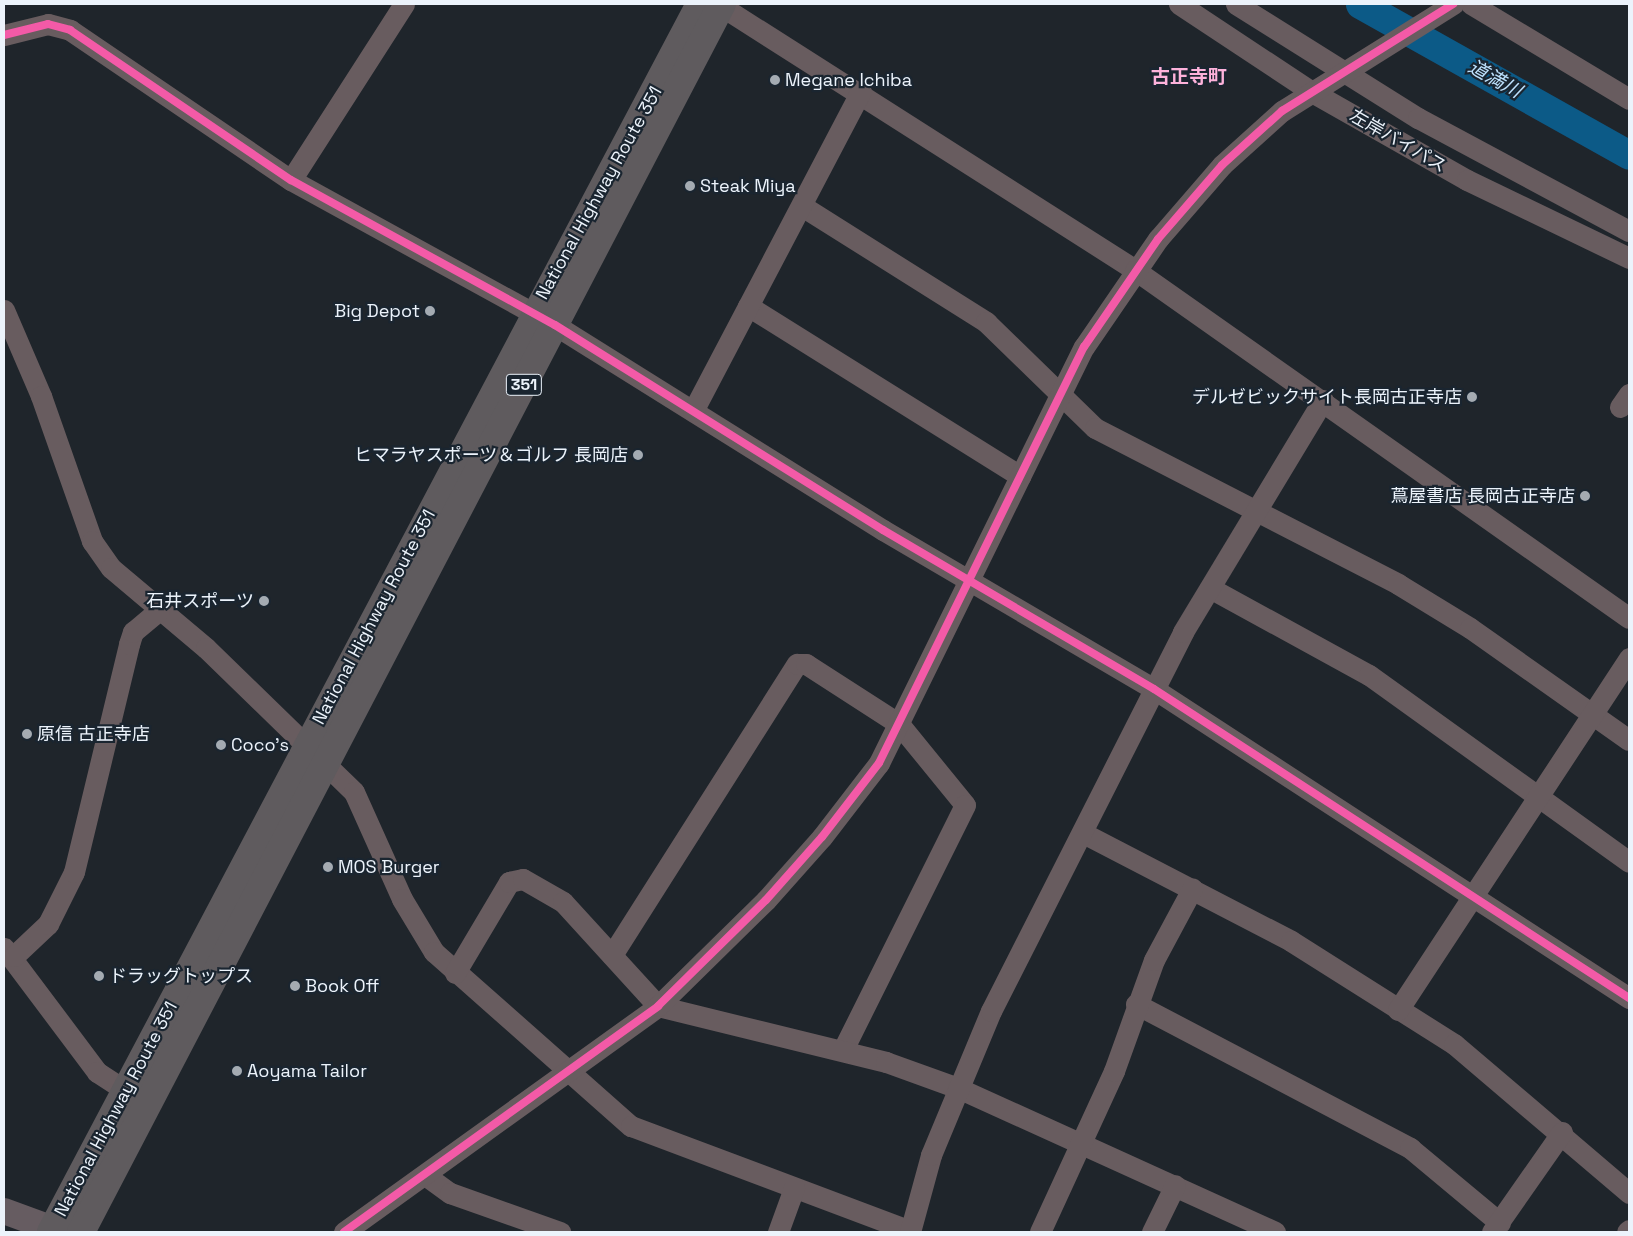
<!DOCTYPE html>
<html>
<head>
<meta charset="utf-8">
<style>
  body { margin:0 }
  #map { position:relative; width:1633px; height:1236px; overflow:hidden; background:#1f252b; font-family:"Space Grotesk","Noto Sans JP",sans-serif }
  div>[style] { position:absolute }
  .river>* { height:29px; margin:-14.5px; padding:0 14.5px; transform-origin:14.5px; border-radius:14.5px; background:#0c5a87 }
  .minor>* { height:21px; margin:-10.5px; padding:0 10.5px; transform-origin:10.5px; border-radius:10.5px; background:#685c5f }
  .major>* { height:26px; margin:-13px; padding:0 13px; transform-origin:13px; border-radius:13px; background:#665c61 }
  .highway>* { height:28px; margin:-14px; padding:0 14px; transform-origin:14px; border-radius:14px; background:#5f5b5e }
  .cycleway>* { height:8px; margin:-4px; padding:0 4px; transform-origin:4px; border-radius:4px; background:#f35aa7 }
  .dots>* { width:14px; height:14px; translate:-50% -50%; box-sizing:border-box; border:2px solid #1a2530; border-radius:50% }
  span { translate:-50% -50%; white-space:nowrap; text-align:center; line-height:1.15; -webkit-text-stroke:4.5px #1a2530; paint-order:stroke }
  .shield-label span { padding:1px 4px; background:#1a2530; border:1px solid; border-radius:4px; -webkit-text-stroke-width:0 }
  .shield-label { font-size:16px; color:#ecf3fb; font-weight:700 }
  .poi-label { font-size:18px; color:#ecf3fb }
  .left { translate:0 -50%; text-align:left }
  .right { translate:-100% -50%; text-align:right }
  .street-label { font-size:18px; color:#ecf3fb }
  .neighbourhood-label { font-size:19px; color:#fdb2da; font-weight:700 }
  .water-label { font-size:19px; color:#bde1fd; font-style:italic }
  .frame { position:absolute; inset:0; border:5px solid #ecf3fb; pointer-events:none }
</style>
</head>
<body>
<div id="map">
  <div class="river">
    <div style="left:1360px;top:4px;width:308px;rotate:29.3deg"></div>
  </div>
  <div class="minor">
    <div style="left:1179px;top:4px;width:159px;rotate:33.5deg"></div>
    <div style="left:1312px;top:92px;width:178px;rotate:29.6deg"></div>
    <div style="left:1467px;top:180px;width:180px;rotate:25.7deg"></div>
    <div style="left:1236px;top:4px;width:215px;rotate:32.1deg"></div>
    <div style="left:1418px;top:118px;width:239px;rotate:28.2deg"></div>
    <div style="left:1471px;top:4px;width:184px;rotate:31deg"></div>
    <div style="left:721px;top:6px;width:491px;rotate:32.5deg"></div>
    <div style="left:1135px;top:270px;width:604px;rotate:35.16deg"></div>
    <div style="left:4px;top:35px;width:45px;rotate:-14deg"></div>
    <div style="left:48px;top:24px;width:23px;rotate:15deg"></div>
    <div style="left:70px;top:30px;width:267px;rotate:34.2deg"></div>
    <div style="left:291px;top:180px;width:301px;rotate:28.8deg"></div>
    <div style="left:555px;top:325px;width:387px;rotate:32deg"></div>
    <div style="left:883px;top:530px;width:314px;rotate:30.4deg"></div>
    <div style="left:1154px;top:689px;width:567px;rotate:33.05deg"></div>
    <div style="left:291px;top:180px;width:209px;rotate:-57.3deg"></div>
    <div style="left:802px;top:206px;width:218px;rotate:32.2deg"></div>
    <div style="left:986px;top:322px;width:152px;rotate:44.2deg"></div>
    <div style="left:1095px;top:428px;width:341px;rotate:27.2deg"></div>
    <div style="left:1398px;top:584px;width:84px;rotate:31.4deg"></div>
    <div style="left:1470px;top:628px;width:194px;rotate:35.2deg"></div>
    <div style="left:748px;top:306px;width:321px;rotate:32deg"></div>
    <div style="left:4px;top:310px;width:94px;rotate:66.7deg"></div>
    <div style="left:41px;top:396px;width:154px;rotate:70.6deg"></div>
    <div style="left:92px;top:541px;width:33px;rotate:55deg"></div>
    <div style="left:111px;top:568px;width:124px;rotate:40.1deg"></div>
    <div style="left:206px;top:648px;width:206px;rotate:44.2deg"></div>
    <div style="left:354px;top:792px;width:117px;rotate:65.8deg"></div>
    <div style="left:402px;top:899px;width:62px;rotate:58.9deg"></div>
    <div style="left:434px;top:952px;width:263px;rotate:41.5deg"></div>
    <div style="left:631px;top:1126px;width:298px;rotate:20.6deg"></div>
    <div style="left:1620px;top:407px;width:16px;rotate:-55deg"></div>
    <div style="left:693px;top:411px;width:361px;rotate:-62.3deg"></div>
    <div style="left:1210px;top:588px;width:181px;rotate:28.7deg"></div>
    <div style="left:1369px;top:675px;width:320px;rotate:35.7deg"></div>
    <div style="left:1083px;top:833px;width:234px;rotate:27.4deg"></div>
    <div style="left:1291px;top:941px;width:193px;rotate:32.3deg"></div>
    <div style="left:1454px;top:1044px;width:230px;rotate:40.4deg"></div>
    <div style="left:4px;top:948px;width:155px;rotate:53.1deg"></div>
    <div style="left:97px;top:1072px;width:33px;rotate:33deg"></div>
    <div style="left:612px;top:955px;width:345px;rotate:-57.6deg"></div>
    <div style="left:797px;top:664px;width:9px"></div>
    <div style="left:806px;top:664px;width:111px;rotate:32.8deg"></div>
    <div style="left:899px;top:724px;width:104px;rotate:50.8deg"></div>
    <div style="left:965px;top:805px;width:271px;rotate:116.5deg"></div>
    <div style="left:14px;top:956px;width:47px;rotate:-43.3deg"></div>
    <div style="left:48px;top:924px;width:58px;rotate:-63.4deg"></div>
    <div style="left:74px;top:872px;width:235px;rotate:-76.4deg"></div>
    <div style="left:129px;top:644px;width:13px;rotate:-72deg"></div>
    <div style="left:133px;top:632px;width:34px;rotate:-40deg"></div>
    <div style="left:455px;top:973px;width:106px;rotate:-59.3deg"></div>
    <div style="left:509px;top:882px;width:14px;rotate:-12deg"></div>
    <div style="left:523px;top:879px;width:46px;rotate:29.9deg"></div>
    <div style="left:563px;top:902px;width:141px;rotate:47.6deg"></div>
    <div style="left:658px;top:1006px;width:235px;rotate:13.8deg"></div>
    <div style="left:886px;top:1062px;width:77px;rotate:19.9deg"></div>
    <div style="left:958px;top:1088px;width:348px;rotate:24.4deg"></div>
    <div style="left:1136px;top:1004px;width:310px;rotate:27.7deg"></div>
    <div style="left:1410px;top:1148px;width:117px;rotate:39.8deg"></div>
    <div style="left:1398px;top:1010px;width:421px;rotate:-56.7deg"></div>
    <div style="left:425px;top:1175px;width:31px;rotate:36deg"></div>
    <div style="left:450px;top:1193px;width:117px;rotate:19.5deg"></div>
    <div style="left:344px;top:1232px;width:387px;rotate:-35.7deg"></div>
    <div style="left:658px;top:1006px;width:151px;rotate:-44.5deg"></div>
    <div style="left:766px;top:900px;width:84px;rotate:-48.4deg"></div>
    <div style="left:822px;top:837px;width:93px;rotate:-52.4deg"></div>
    <div style="left:879px;top:763px;width:464px;rotate:-63.8deg"></div>
    <div style="left:1084px;top:347px;width:131px;rotate:-55.6deg"></div>
    <div style="left:1158px;top:239px;width:98px;rotate:-49.1deg"></div>
    <div style="left:1222px;top:165px;width:81px;rotate:-42deg"></div>
    <div style="left:1282px;top:111px;width:202px;rotate:-32deg"></div>
    <div style="left:778px;top:1232px;width:47px;rotate:-70deg"></div>
    <div style="left:910px;top:1232px;width:80px;rotate:-74.7deg"></div>
    <div style="left:931px;top:1155px;width:156px;rotate:-67.4deg"></div>
    <div style="left:991px;top:1011px;width:425px;rotate:-63.1deg"></div>
    <div style="left:1183px;top:632px;width:271px;rotate:-58.9deg"></div>
    <div style="left:1040px;top:1232px;width:177px;rotate:-65.3deg"></div>
    <div style="left:1114px;top:1071px;width:118px;rotate:-70.2deg"></div>
    <div style="left:1154px;top:960px;width:81px;rotate:-61.8deg"></div>
    <div style="left:1152px;top:1232px;width:52px;rotate:-63.9deg"></div>
    <div style="left:1492px;top:1232px;width:122px;rotate:-55deg"></div>
    <div style="left:1627px;top:1232px;width:3px;rotate:-45deg"></div>
  </div>
  <div class="major">
    <div style="left:4px;top:1211px;width:61px;rotate:20.2deg"></div>
  </div>
  <div class="highway">
    <div style="left:51px;top:1232px;width:1389px;rotate:-62.14deg"></div>
    <div style="left:81px;top:1232px;width:1385px;rotate:-62.44deg"></div>
  </div>
  <div class="cycleway">
    <div style="left:4px;top:35px;width:45px;rotate:-14deg"></div>
    <div style="left:48px;top:24px;width:23px;rotate:15deg"></div>
    <div style="left:70px;top:30px;width:267px;rotate:34.2deg"></div>
    <div style="left:291px;top:180px;width:301px;rotate:28.8deg"></div>
    <div style="left:555px;top:325px;width:387px;rotate:32deg"></div>
    <div style="left:883px;top:530px;width:314px;rotate:30.4deg"></div>
    <div style="left:1154px;top:689px;width:567px;rotate:33.05deg"></div>
    <div style="left:344px;top:1232px;width:387px;rotate:-35.7deg"></div>
    <div style="left:658px;top:1006px;width:151px;rotate:-44.5deg"></div>
    <div style="left:766px;top:900px;width:84px;rotate:-48.4deg"></div>
    <div style="left:822px;top:837px;width:93px;rotate:-52.4deg"></div>
    <div style="left:879px;top:763px;width:464px;rotate:-63.8deg"></div>
    <div style="left:1084px;top:347px;width:131px;rotate:-55.6deg"></div>
    <div style="left:1158px;top:239px;width:98px;rotate:-49.1deg"></div>
    <div style="left:1222px;top:165px;width:81px;rotate:-42deg"></div>
    <div style="left:1282px;top:111px;width:202px;rotate:-32deg"></div>
  </div>
  <div class="dots">
    <div style="left:775px;top:80px;background:#a4abb2"></div>
    <div style="left:690px;top:186px;background:#a4abb2"></div>
    <div style="left:430px;top:311px;background:#a4abb2"></div>
    <div style="left:1472px;top:397px;background:#a4abb2"></div>
    <div style="left:638px;top:455px;background:#a4abb2"></div>
    <div style="left:1585px;top:496px;background:#a4abb2"></div>
    <div style="left:264px;top:601px;background:#a4abb2"></div>
    <div style="left:27px;top:734px;background:#a4abb2"></div>
    <div style="left:221px;top:745px;background:#a4abb2"></div>
    <div style="left:328px;top:867px;background:#a4abb2"></div>
    <div style="left:99px;top:976px;background:#a4abb2"></div>
    <div style="left:295px;top:986px;background:#a4abb2"></div>
    <div style="left:237px;top:1071px;background:#a4abb2"></div>
  </div>
  <div class="shield-label">
    <span style="left:524px;top:385px">351</span>
  </div>
  <div class="poi-label">
    <span class="left" style="left:785px;top:80px">Megane Ichiba</span>
    <span class="left" style="left:700px;top:186px">Steak Miya</span>
    <span class="right" style="left:420px;top:311px">Big Depot</span>
    <span class="right" style="left:1462px;top:397px">デルゼビックサイト長岡古正寺店</span>
    <span class="right" style="left:628px;top:455px">ヒマラヤスポーツ＆ゴルフ 長岡店</span>
    <span class="right" style="left:1575px;top:496px">蔦屋書店 長岡古正寺店</span>
    <span class="right" style="left:254px;top:601px">石井スポーツ</span>
    <span class="left" style="left:37px;top:734px">原信 古正寺店</span>
    <span class="left" style="left:231px;top:745px">Coco's</span>
    <span class="left" style="left:338px;top:867px">MOS Burger</span>
    <span class="left" style="left:109px;top:976px">ドラッグトップス</span>
    <span class="left" style="left:305px;top:986px">Book Off</span>
    <span class="left" style="left:247px;top:1071px">Aoyama Tailor</span>
  </div>
  <div class="street-label">
    <span style="left:1398px;top:141px;rotate:30deg">左岸バイパス</span>
    <span style="left:599px;top:193px;rotate:-61deg">National Highway Route 351</span>
    <span style="left:374px;top:617px;rotate:-62deg">National Highway Route 351</span>
    <span style="left:116px;top:1109px;rotate:-62deg">National Highway Route 351</span>
  </div>
  <div class="neighbourhood-label">
    <span style="left:1189px;top:77px">古正寺町</span>
  </div>
  <div class="water-label">
    <span style="left:1495px;top:79px;rotate:29deg">道満川</span>
  </div>
  <div class="frame"></div>
</div>
</body>
</html>
